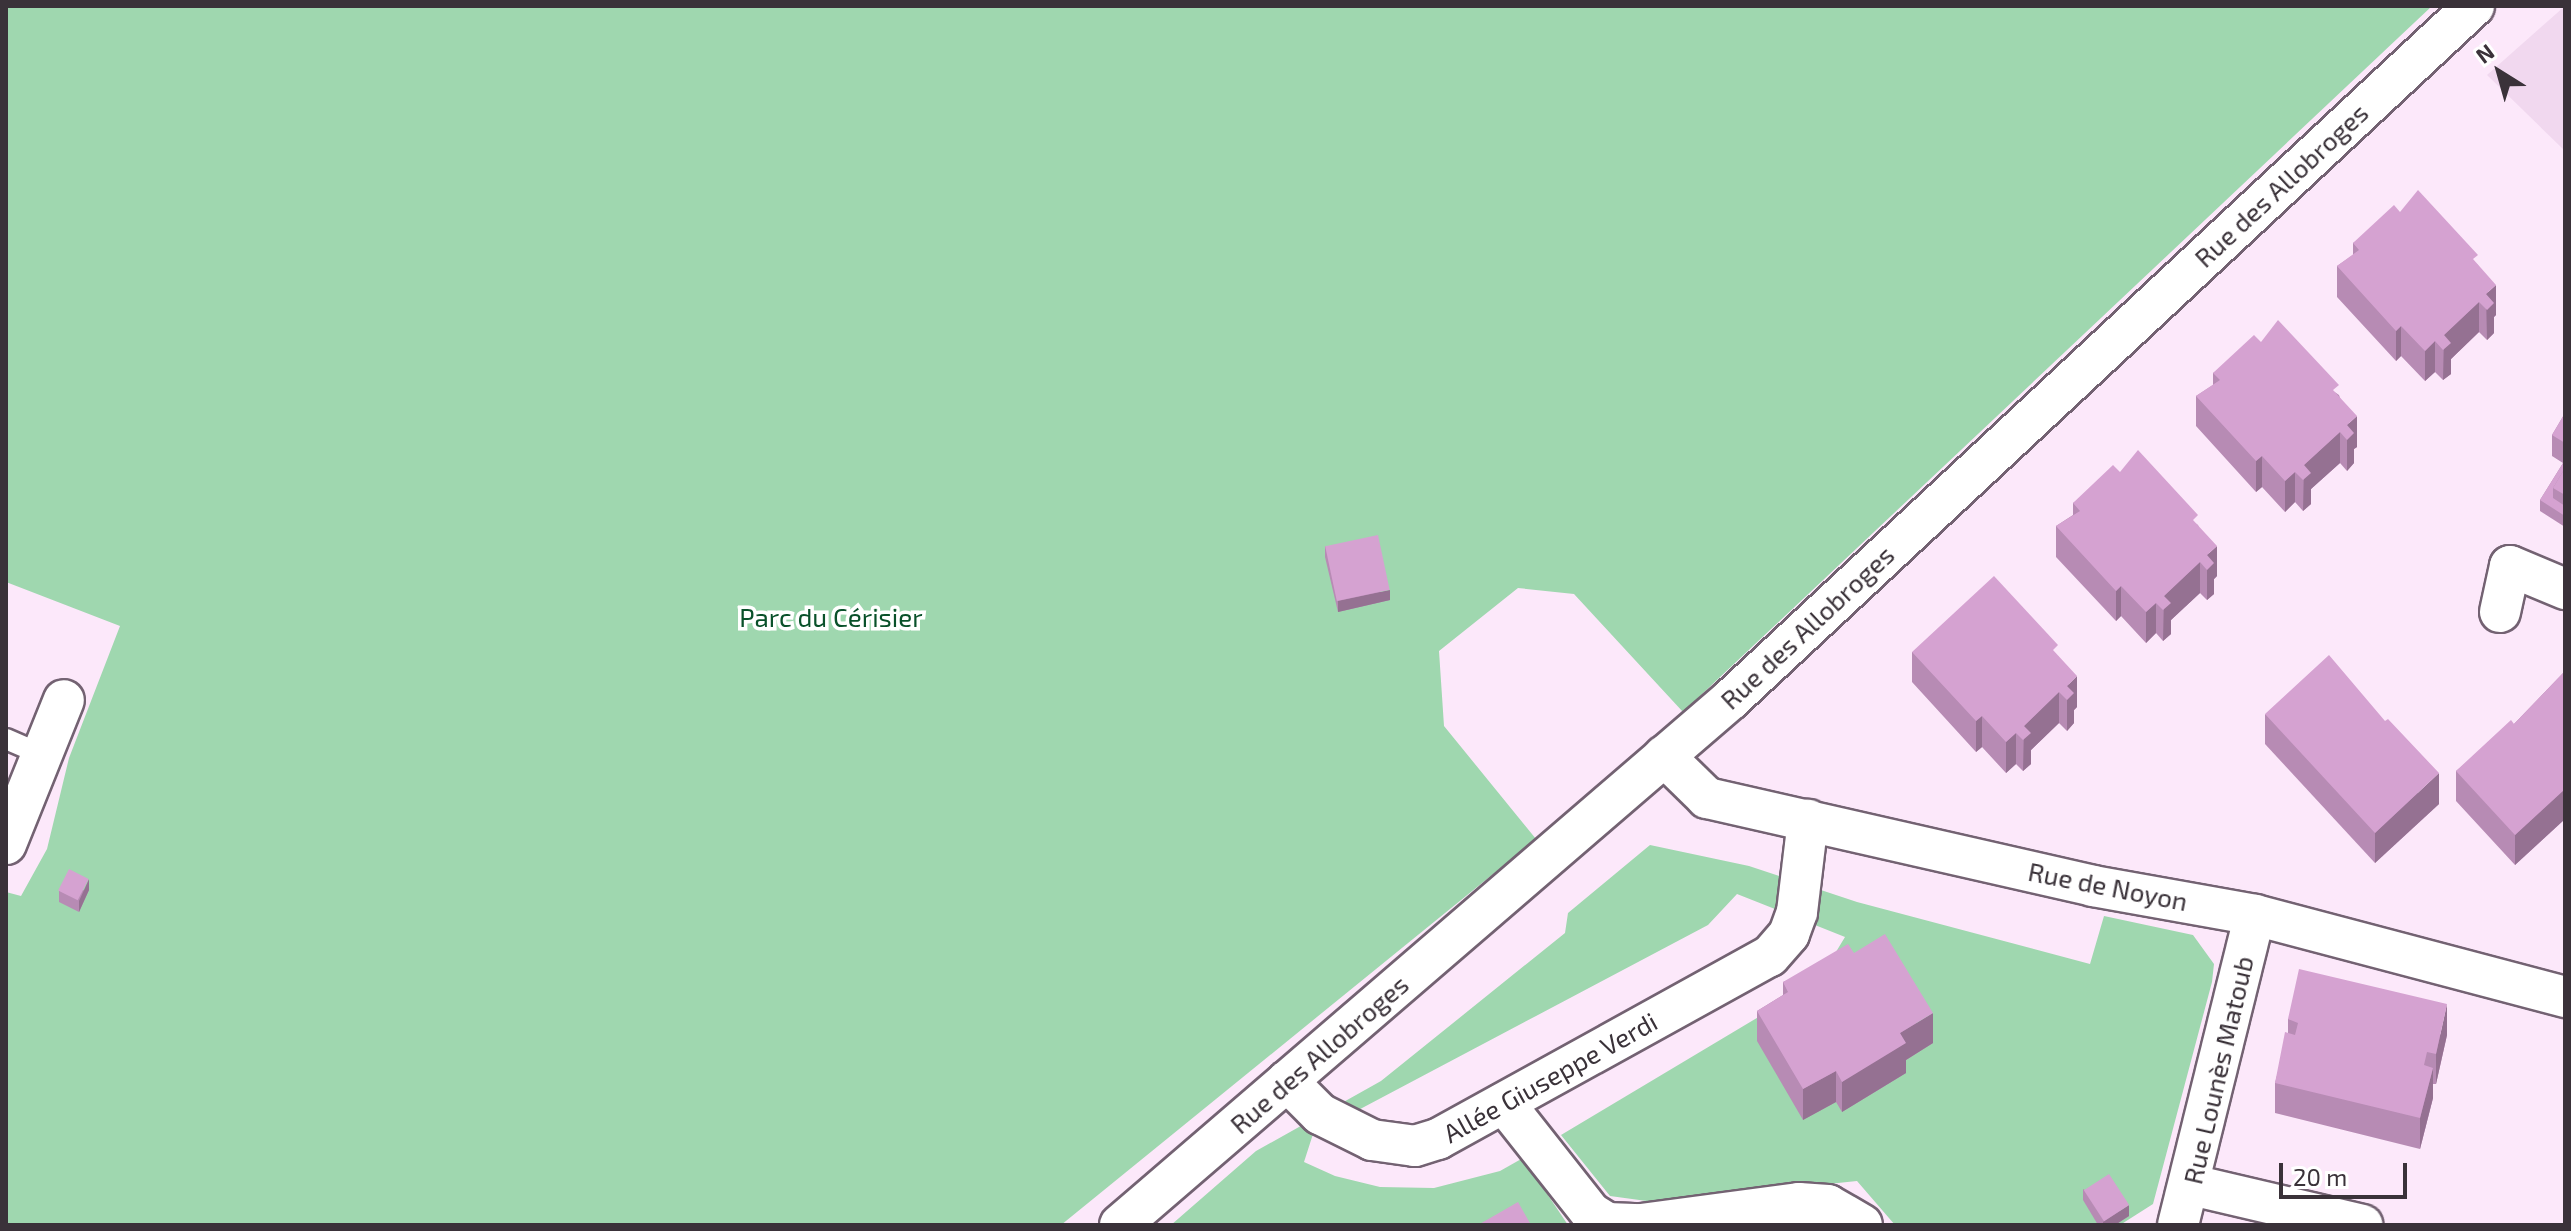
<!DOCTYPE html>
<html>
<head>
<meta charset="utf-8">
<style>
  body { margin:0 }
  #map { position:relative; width:2571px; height:1231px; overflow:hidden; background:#fce8fa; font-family:"Exo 2",sans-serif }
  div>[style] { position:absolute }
  .built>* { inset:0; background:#f1d8ef }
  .green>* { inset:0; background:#9fd7af }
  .roads { filter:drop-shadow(2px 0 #736272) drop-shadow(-2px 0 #736272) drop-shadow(0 2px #736272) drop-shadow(0 -2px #736272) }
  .service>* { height:20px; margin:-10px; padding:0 10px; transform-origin:10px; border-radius:10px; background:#fff }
  .minor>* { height:40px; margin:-20px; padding:0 20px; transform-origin:20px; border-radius:20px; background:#fff }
  .wall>* { inset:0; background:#b78bb4 }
  .shaded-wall>* { inset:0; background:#957192 }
  .building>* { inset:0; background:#d5a2d1; transform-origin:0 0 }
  span { translate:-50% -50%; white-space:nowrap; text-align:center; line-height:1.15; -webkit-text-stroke:7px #fff; paint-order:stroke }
  .street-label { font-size:26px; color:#3a3239 }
  .park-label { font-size:26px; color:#09512a }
  .frame { position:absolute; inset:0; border:8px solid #3a3239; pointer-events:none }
  .north { position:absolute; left:2459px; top:32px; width:80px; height:80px; -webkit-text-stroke:6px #fff; paint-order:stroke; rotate:323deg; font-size:22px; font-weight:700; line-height:32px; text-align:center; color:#3a3239 }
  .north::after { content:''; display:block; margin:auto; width:28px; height:36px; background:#3a3239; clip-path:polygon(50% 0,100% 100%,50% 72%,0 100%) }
  .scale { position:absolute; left:2279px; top:1163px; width:128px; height:36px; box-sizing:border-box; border:4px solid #3a3239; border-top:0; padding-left:10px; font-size:24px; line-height:28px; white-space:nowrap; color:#3a3239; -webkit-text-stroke:6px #fff; paint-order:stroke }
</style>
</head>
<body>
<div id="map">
  <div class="built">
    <div style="clip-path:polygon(2565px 6px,2565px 151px,2487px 75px)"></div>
  </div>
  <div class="green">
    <div style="clip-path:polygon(6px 6px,2432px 6px,1683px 712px,1574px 594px,1518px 588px,1439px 651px,1444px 726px,1536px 839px,1061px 1225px,6px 1225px,6px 892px,21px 896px,47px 849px,69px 758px,120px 626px,6px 582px)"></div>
    <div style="clip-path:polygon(1650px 845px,1749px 866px,1857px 902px,2090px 964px,2104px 916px,2193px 935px,2214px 964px,2212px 982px,2153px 1204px,2120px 1225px,1895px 1225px,1857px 1181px,1654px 1202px,1610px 1196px,1561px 1135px,1797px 994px,1825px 970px,1845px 937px,1737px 894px,1708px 925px,1313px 1134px,1304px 1162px,1335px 1176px,1380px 1187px,1434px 1188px,1500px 1171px,1523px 1158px,1568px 1225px,1171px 1225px,1256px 1151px,1381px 1081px,1565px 933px,1568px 913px)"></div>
  </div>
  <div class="roads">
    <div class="service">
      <div style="left:6px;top:739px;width:40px;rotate:23.4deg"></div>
    </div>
    <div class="minor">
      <div style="left:2500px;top:612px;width:47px;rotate:-77.7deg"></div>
      <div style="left:2510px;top:566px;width:60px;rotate:22.7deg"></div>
      <div style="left:1664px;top:756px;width:60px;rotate:44.3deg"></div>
      <div style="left:1707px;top:798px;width:396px;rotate:12.8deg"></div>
      <div style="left:2093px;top:886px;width:165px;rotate:10.1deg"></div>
      <div style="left:2255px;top:915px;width:321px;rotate:14.8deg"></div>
      <div style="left:6px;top:844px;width:155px;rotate:-68.1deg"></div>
      <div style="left:1287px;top:1081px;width:47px;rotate:45deg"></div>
      <div style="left:1320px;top:1114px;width:58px;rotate:26.6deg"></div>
      <div style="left:1372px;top:1140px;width:43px;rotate:7.9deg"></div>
      <div style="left:1415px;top:1146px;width:24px;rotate:-17deg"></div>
      <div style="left:1438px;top:1139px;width:379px;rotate:-28.9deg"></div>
      <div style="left:1770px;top:956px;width:29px;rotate:-49deg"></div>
      <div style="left:1789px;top:934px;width:23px;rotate:-70deg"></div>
      <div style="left:1797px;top:912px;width:93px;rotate:-83.2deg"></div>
      <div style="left:1504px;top:1103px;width:140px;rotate:51.7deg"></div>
      <div style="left:1591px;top:1213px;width:19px;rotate:32deg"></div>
      <div style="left:1607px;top:1223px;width:34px;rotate:2deg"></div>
      <div style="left:1641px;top:1224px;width:159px;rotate:-7.6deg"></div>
      <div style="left:1799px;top:1203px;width:29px;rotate:4deg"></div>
      <div style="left:1828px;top:1205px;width:39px;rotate:30deg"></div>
      <div style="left:2192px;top:1185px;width:175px;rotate:13.2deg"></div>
      <div style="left:1120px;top:1225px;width:806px;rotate:-40.72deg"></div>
      <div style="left:1731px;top:699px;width:1016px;rotate:-43.01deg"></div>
      <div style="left:2178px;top:1225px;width:319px;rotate:-76.1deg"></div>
    </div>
  </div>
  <div class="wall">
    <div style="clip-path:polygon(2400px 212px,2478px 265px,2496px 315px,2494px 317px,2494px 333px,2487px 340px,2479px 332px,2451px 359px,2451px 374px,2443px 380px,2435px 372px,2425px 381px,2401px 356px,2396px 361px,2337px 297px,2337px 266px,2353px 255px,2353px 243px)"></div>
    <div style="clip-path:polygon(2261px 342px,2339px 395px,2357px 447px,2354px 449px,2354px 463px,2347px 471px,2340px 463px,2311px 489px,2311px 504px,2303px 511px,2295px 502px,2285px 512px,2262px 487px,2256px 492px,2196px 426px,2196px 396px,2213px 385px,2213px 373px)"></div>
    <div style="clip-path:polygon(2565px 413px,2565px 527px,2540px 511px,2540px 500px,2563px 463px,2552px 456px,2552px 435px)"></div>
    <div style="clip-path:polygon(2120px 472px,2198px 525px,2217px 576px,2214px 579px,2214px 594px,2207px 600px,2200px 593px,2171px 620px,2171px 634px,2163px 641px,2156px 633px,2146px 643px,2121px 616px,2116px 621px,2056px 557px,2056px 526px,2073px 515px,2073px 503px)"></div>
    <div style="clip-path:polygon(1325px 546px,1390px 600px,1338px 612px,1325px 557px)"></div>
    <div style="clip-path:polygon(1912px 652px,2058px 656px,2077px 707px,2074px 710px,2074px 723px,2067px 731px,2059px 723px,2031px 750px,2031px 764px,2023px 771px,2016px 764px,2006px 773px,1982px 747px,1976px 752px,1912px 682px)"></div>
    <div style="clip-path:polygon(2565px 671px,2565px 819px,2515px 865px,2456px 801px,2456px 771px,2514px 724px)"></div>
    <div style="clip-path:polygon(2265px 714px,2439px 804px,2375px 863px,2265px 744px)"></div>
    <div style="clip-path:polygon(89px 890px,79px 912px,59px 902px,59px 891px)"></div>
    <div style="clip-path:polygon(1854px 953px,1933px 1043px,1906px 1060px,1906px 1073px,1842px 1112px,1836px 1102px,1803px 1120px,1757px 1041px,1757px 1011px,1783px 995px,1783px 982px)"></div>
    <div style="clip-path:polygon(2288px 1019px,2447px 1035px,2436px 1084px,2433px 1084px,2433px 1098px,2420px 1149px,2275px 1113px,2275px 1083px,2288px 1033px)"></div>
    <div style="clip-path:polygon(2083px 1189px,2129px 1216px,2115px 1225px,2098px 1225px,2083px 1200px)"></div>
  </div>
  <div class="shaded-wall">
    <div style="clip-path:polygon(2496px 285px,2496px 315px,2494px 317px,2494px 333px,2487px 340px,2486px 294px)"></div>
    <div style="clip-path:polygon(2479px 302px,2479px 332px,2451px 359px,2451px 374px,2443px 380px,2444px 335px)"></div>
    <div style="clip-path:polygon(2401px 326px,2401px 356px,2396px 361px,2396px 331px)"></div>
    <div style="clip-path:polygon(2435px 341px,2435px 372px,2425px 381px,2425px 351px)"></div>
    <div style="clip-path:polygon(2357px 416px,2357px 447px,2354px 449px,2354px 463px,2347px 471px,2347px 425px)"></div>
    <div style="clip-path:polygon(2340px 432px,2340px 463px,2311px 489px,2311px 504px,2303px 511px,2304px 465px)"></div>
    <div style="clip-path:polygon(2262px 456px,2262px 487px,2256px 492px,2256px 461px)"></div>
    <div style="clip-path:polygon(2295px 472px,2295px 502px,2285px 512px,2285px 481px)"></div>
    <div style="clip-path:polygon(2217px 546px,2217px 576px,2214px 579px,2214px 594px,2207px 600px,2207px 555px)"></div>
    <div style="clip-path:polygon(2200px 562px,2200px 593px,2171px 620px,2171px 634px,2163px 641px,2164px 596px)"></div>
    <div style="clip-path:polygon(2121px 586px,2121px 616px,2116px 621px,2116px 591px)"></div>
    <div style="clip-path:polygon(1390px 590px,1390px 600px,1338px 612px,1338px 601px)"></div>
    <div style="clip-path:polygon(2156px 603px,2156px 633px,2146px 643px,2146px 612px)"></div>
    <div style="clip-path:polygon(2077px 676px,2077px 707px,2074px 710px,2074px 723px,2067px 731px,2067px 686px)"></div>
    <div style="clip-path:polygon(2059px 692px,2059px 723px,2031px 750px,2031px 764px,2023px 771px,2024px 726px)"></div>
    <div style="clip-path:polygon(1982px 716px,1982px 747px,1976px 752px,1976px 721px)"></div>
    <div style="clip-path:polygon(2016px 733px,2016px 764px,2006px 773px,2006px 742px)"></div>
    <div style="clip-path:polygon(2439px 773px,2439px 804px,2375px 863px,2375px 833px)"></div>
    <div style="clip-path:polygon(2565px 789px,2565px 819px,2515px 865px,2515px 835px)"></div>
    <div style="clip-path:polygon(89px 879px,89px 890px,79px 912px,79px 901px)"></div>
    <div style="clip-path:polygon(2447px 1004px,2447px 1035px,2436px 1084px,2436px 1054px)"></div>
    <div style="clip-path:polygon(1933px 1013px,1933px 1043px,1906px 1060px,1906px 1073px,1842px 1112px,1842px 1082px,1900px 1033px)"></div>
    <div style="clip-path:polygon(2433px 1068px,2433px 1098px,2420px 1149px,2420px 1118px)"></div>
    <div style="clip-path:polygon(1836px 1071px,1836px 1102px,1803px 1120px,1803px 1089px)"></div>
    <div style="clip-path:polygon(2129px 1205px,2129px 1216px,2115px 1225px,2103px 1225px,2103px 1222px)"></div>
  </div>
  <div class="building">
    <div style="clip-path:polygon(2418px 190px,2478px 255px,2473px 259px,2496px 285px,2486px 294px,2494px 303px,2487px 310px,2479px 302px,2444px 335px,2451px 343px,2443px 350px,2435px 341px,2425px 351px,2401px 326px,2396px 331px,2337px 266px,2359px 250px,2353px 243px,2394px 205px,2400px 212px)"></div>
    <div style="clip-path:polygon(2278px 320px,2339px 385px,2333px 390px,2357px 416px,2347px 425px,2354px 433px,2347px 440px,2340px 432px,2304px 465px,2311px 473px,2303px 480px,2295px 472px,2285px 481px,2262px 456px,2256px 461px,2196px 396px,2220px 380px,2213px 373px,2254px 335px,2261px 342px)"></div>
    <div style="clip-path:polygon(2565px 413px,2565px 443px,2552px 435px)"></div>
    <div style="clip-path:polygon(2138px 450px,2198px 515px,2193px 520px,2217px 546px,2207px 555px,2214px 563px,2207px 570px,2200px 562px,2164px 596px,2171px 603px,2163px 610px,2156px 603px,2146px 612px,2121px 586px,2116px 591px,2056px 526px,2080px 511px,2073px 503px,2113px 465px,2120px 472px)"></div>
    <div style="clip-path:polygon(2565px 460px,2565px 468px,2553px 488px,2553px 498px,2565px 506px,2565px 516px,2540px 500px)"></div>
    <div style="clip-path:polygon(2565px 468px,2565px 495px,2553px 488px)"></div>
    <div style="left:1378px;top:535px;width:56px;height:54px;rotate:78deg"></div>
    <div style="clip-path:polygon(1994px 576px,2058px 645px,2053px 650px,2077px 676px,2067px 686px,2074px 693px,2067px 700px,2059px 692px,2024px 726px,2031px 733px,2023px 740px,2016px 733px,2006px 742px,1982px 716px,1976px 721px,1912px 652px)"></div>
    <div style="clip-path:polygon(2329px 655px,2385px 721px,2388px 719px,2439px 773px,2375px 833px,2265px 714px)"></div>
    <div style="clip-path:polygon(2565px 671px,2565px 789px,2515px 835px,2456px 771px,2511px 720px,2514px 724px)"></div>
    <div style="left:69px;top:869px;width:22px;height:24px;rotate:27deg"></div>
    <div style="clip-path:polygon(1885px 934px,1933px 1013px,1900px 1033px,1906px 1043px,1842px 1082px,1836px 1071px,1803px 1089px,1757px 1011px,1788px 992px,1783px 982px,1848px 944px,1854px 953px)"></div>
    <div style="clip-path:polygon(2299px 969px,2447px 1004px,2436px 1054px,2427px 1052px,2424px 1065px,2433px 1068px,2420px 1118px,2275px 1083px,2285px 1032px,2295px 1035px,2298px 1023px,2288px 1019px)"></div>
    <div style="left:2109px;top:1174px;width:37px;height:30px;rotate:57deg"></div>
    <div style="clip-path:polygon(1518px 1202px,1531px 1225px,1478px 1225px)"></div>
  </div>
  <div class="street-label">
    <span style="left:2281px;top:185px;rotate:-43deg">Rue des Allobroges</span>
    <span style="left:1807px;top:627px;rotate:-43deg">Rue des Allobroges</span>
    <span style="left:2108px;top:886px;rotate:11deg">Rue de Noyon</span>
    <span style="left:1319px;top:1054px;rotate:-41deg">Rue des Allobroges</span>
    <span style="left:2218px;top:1070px;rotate:-77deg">Rue Lounès Matoub</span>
    <span style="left:1550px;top:1077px;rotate:-29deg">Allée Giuseppe Verdi</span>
  </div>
  <div class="park-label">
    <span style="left:831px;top:617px">Parc du Cérisier</span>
  </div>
  <div class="frame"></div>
  <div class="north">N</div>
  <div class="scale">20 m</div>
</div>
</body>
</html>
